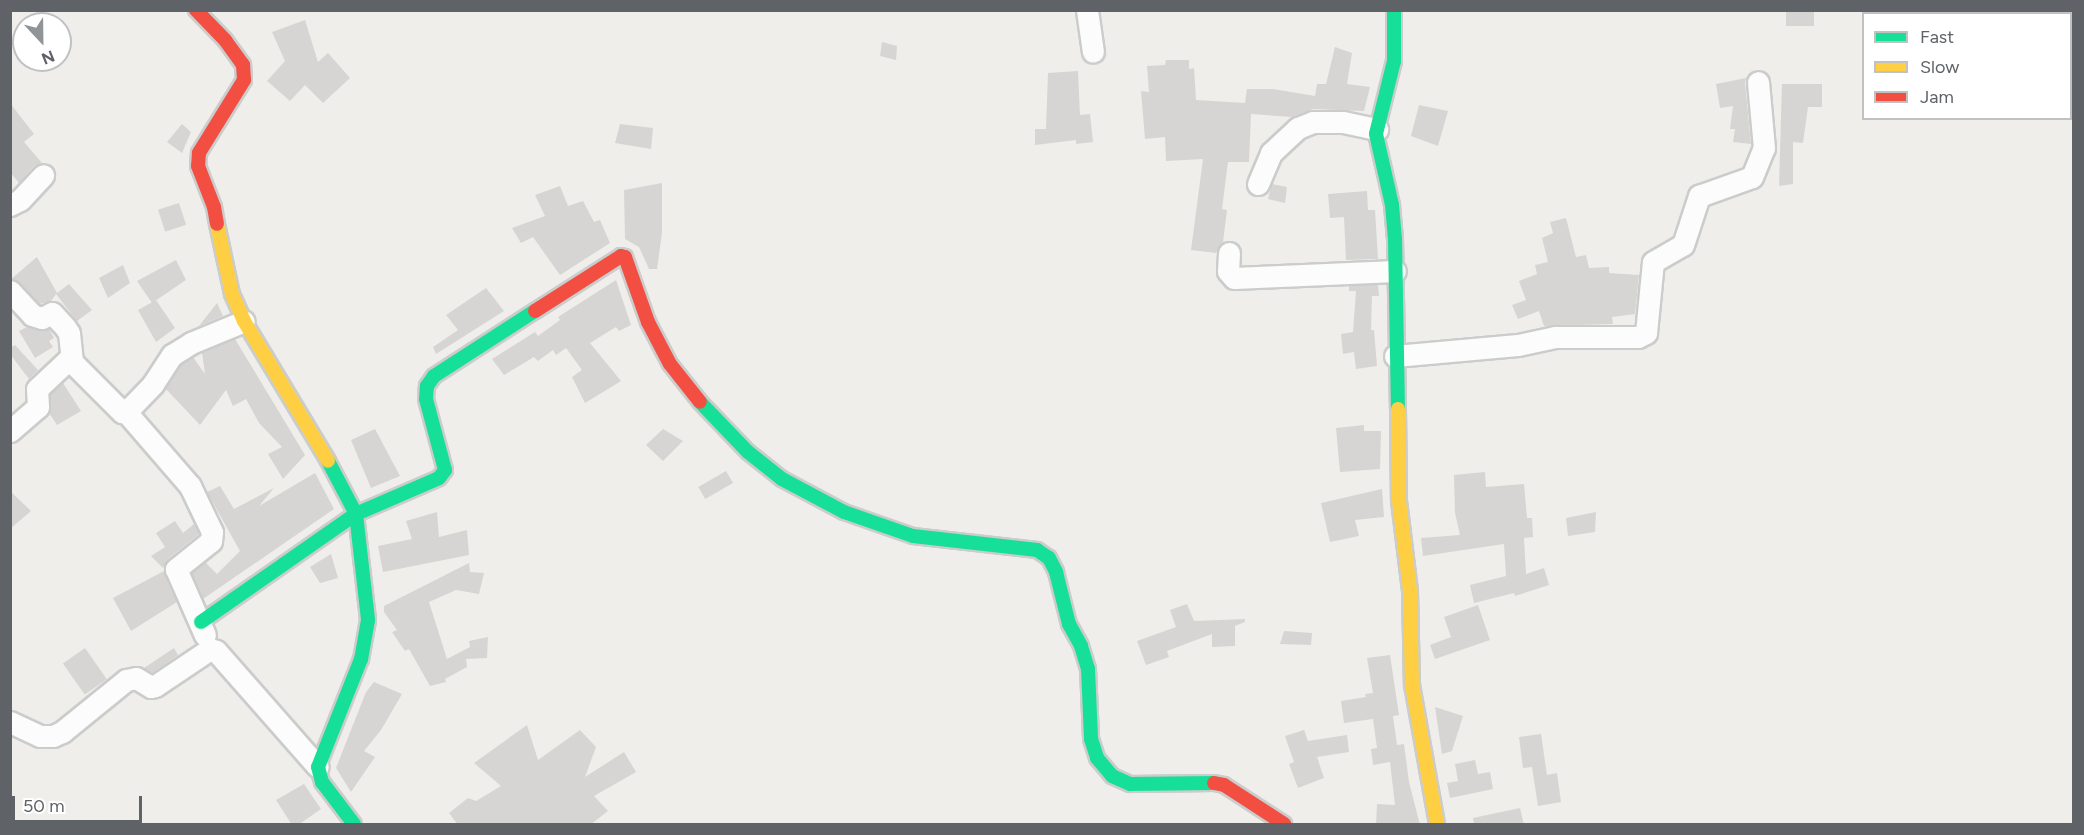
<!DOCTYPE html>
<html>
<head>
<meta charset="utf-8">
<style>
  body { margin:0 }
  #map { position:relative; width:2084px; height:835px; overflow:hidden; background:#efeeea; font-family:Figtree,sans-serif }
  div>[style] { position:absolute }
  .building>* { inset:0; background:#d6d5d3; transform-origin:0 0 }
  .roads { filter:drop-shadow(2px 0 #cbcccc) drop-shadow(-2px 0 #cbcccc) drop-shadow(0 2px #cbcccc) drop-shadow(0 -2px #cbcccc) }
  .street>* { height:21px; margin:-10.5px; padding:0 10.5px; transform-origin:10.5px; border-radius:10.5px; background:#fdfcfc }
  .fast>* { height:14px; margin:-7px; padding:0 7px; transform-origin:7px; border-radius:7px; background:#16e098 }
  .slow>* { height:14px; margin:-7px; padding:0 7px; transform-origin:7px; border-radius:7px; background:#ffcf43 }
  .jam>* { height:14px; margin:-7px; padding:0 7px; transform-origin:7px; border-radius:7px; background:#f24e42 }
  span { translate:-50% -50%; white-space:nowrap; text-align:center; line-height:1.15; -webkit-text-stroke:4.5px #fff; paint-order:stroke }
  .frame { position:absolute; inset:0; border:12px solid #5f6368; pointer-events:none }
  .legend { position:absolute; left:1862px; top:12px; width:210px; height:108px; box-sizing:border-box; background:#fff; border:2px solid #bfc1c3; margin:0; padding:8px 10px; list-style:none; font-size:18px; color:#5f6368 }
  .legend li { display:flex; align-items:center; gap:12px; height:30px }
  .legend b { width:30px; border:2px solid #bfc1c3 }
  .north { position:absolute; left:12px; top:12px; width:60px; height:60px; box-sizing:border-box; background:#fff; border:2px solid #bfc1c3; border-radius:50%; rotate:158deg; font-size:16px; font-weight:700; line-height:24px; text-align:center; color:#5f6368 }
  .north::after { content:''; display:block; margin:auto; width:21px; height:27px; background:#919496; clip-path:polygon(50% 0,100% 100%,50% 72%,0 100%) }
  .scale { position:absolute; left:12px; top:796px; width:130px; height:27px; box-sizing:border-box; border:3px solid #5f6368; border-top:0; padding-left:8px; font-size:18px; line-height:21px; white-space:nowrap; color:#5f6368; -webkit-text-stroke:4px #fff; paint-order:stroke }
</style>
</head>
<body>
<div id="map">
  <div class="building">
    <div style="left:1786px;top:10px;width:28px;height:16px"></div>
    <div style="clip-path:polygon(305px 20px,318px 62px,328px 53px,350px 78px,323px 103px,305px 85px,290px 101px,267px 81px,285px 61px,272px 32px)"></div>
    <div style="clip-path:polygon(882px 42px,897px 46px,896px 60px,880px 56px)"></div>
    <div style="clip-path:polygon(1335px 47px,1352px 53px,1347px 84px,1370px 87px,1364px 111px,1313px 109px,1292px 117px,1251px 114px,1249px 162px,1228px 162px,1222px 209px,1227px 210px,1223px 242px,1216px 253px,1191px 250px,1203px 159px,1166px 161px,1165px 137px,1145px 139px,1141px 91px,1149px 92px,1147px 66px,1165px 65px,1166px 60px,1189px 60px,1189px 69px,1194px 68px,1196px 100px,1245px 103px,1247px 89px,1273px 89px,1315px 96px,1317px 84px,1326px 84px)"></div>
    <div style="clip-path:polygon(1078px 71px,1080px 115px,1090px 114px,1093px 142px,1076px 144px,1076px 140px,1035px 145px,1035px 129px,1046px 129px,1048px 73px)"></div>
    <div style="clip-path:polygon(1746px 78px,1745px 83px,1751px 144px,1733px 142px,1735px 129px,1730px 129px,1733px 106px,1720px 108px,1716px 84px)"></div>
    <div style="clip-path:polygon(1782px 84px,1822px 84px,1822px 107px,1808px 107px,1803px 143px,1793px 142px,1793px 184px,1779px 186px)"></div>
    <div style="clip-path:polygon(10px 103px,34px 134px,24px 142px,42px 163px,34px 166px,19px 183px,10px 172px)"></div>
    <div style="clip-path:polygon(1419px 105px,1448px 111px,1438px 146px,1411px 136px)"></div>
    <div style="clip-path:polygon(182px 124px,191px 132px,182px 153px,167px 142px)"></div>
    <div style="clip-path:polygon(620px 124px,653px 128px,651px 149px,615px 143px)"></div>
    <div style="clip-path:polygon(662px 183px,662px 233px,657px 269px,649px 269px,639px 247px,625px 239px,624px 190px)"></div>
    <div style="clip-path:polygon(1272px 184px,1287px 187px,1285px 203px,1268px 199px)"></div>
    <div style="clip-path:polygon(560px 186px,568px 206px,583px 201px,594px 222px,600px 220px,610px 243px,560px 275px,533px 237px,521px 243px,512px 228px,545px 216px,535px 195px)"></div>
    <div style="clip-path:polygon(1367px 191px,1368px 210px,1375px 210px,1378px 259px,1346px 260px,1344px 217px,1330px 218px,1328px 194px)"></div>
    <div style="left:179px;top:203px;width:23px;height:22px;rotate:72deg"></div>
    <div style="clip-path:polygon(1566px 218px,1576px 257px,1586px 255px,1589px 268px,1609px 267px,1609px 273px,1639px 275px,1635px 314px,1612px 317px,1613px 324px,1544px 326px,1539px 311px,1518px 319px,1512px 305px,1526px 300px,1519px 281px,1537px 274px,1535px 265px,1548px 262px,1542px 238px,1553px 233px,1550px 222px)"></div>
    <div style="clip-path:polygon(37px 257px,57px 293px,69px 284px,92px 310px,77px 321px,56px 294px,51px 301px,39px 304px,19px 282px,11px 279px)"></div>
    <div style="clip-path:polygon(176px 260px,186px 280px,152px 303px,137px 281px)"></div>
    <div style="clip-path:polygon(123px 265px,130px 283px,108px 298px,99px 278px)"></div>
    <div style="clip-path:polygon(616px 280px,631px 325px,619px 331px,616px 327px,590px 343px,621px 381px,585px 403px,572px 377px,582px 370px,566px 348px,556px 355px,553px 350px,538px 361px,534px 357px,504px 375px,492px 359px,535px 332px,538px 336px,560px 320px,558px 317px)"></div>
    <div style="clip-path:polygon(1378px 284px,1379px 296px,1372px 296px,1371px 330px,1374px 330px,1377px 366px,1356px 369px,1354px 352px,1343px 354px,1341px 334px,1353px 332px,1356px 291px,1349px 291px,1349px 286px)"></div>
    <div style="clip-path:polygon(486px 288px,504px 311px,436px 354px,433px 347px,458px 330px,446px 315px)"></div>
    <div style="clip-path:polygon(156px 300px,175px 328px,156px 342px,138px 310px)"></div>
    <div style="clip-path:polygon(217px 303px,223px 316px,199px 326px)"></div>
    <div style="clip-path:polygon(27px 327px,38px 330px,49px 329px,54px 338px,49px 341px,53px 347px,35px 358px,19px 331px)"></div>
    <div style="clip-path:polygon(235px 339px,305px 455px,283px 479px,268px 454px,282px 447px,259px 423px,246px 399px,233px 406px,226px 390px,200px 425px,165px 388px,181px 364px,193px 357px,205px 374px,202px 352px)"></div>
    <div style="clip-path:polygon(15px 345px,38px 370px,29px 379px,10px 354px,10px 348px)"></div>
    <div style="clip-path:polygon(63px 383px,81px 411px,57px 425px,49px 413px,50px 394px)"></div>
    <div style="clip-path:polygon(1364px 425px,1364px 431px,1381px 431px,1380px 469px,1340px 472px,1336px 428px)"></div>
    <div style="clip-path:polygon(375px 429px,400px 476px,371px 488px,351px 440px)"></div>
    <div style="clip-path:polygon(663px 429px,683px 441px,663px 461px,646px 445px)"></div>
    <div style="left:726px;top:471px;width:14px;height:32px;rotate:60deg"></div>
    <div style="clip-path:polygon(1485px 472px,1486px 487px,1524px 484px,1527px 518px,1532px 518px,1533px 537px,1524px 538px,1526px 574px,1544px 568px,1549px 585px,1515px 596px,1514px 593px,1474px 603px,1470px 585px,1506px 576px,1504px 544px,1423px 556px,1421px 538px,1460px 535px,1455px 513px,1454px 475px)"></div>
    <div style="clip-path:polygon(315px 473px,334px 509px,203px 599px,192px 573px,205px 562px,217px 574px,240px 551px,207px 492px,220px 486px,234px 509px,274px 488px,259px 506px)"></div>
    <div style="clip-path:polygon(1382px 489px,1384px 517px,1355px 520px,1359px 536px,1330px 542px,1321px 503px)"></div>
    <div style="clip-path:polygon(10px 491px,31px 511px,10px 529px)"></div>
    <div style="clip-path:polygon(437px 512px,439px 537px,467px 530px,469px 555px,383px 572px,378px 546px,412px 539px,406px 521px)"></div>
    <div style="clip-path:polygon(1596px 512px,1595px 532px,1568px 536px,1566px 518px)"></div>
    <div style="clip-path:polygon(175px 521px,183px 533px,194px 524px,199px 534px,168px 559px,163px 568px,151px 556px,165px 547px,156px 533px)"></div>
    <div style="clip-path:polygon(331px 554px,338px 578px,320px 583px,310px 567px)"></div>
    <div style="clip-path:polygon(469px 563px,470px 572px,484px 573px,479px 594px,456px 590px,429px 602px,447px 659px,470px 647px,469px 641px,488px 637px,487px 658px,466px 659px,467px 667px,445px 679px,446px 682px,430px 686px,409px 649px,405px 651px,392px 632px,397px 630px,384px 612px,384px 606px)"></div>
    <div style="clip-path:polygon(164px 571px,177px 602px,131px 631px,113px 598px)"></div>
    <div style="clip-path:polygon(1187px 604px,1194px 621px,1245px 619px,1245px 622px,1235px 626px,1235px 646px,1212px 647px,1212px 634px,1167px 651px,1169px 657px,1146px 665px,1137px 641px,1176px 627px,1170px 610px)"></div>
    <div style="clip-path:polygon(1478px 605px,1490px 640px,1435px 659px,1430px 645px,1451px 637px,1444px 617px)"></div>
    <div style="clip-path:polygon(1284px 631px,1312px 633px,1311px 645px,1280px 644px)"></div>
    <div style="left:85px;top:648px;width:38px;height:27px;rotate:55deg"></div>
    <div style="clip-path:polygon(174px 648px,178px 655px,152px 673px,144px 668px)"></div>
    <div style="clip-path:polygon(1390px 655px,1399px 715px,1393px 716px,1397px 745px,1404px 744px,1409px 782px,1420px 825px,1376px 825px,1377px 804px,1395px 805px,1390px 762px,1373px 765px,1371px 749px,1377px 748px,1373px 719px,1344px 723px,1341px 701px,1366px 697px,1365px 694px,1373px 693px,1367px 658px)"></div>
    <div style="clip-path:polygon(374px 682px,402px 694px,381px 730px,364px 751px,375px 757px,351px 792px,336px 768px,366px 692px)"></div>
    <div style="clip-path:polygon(1435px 707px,1463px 716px,1452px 751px,1442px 754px)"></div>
    <div style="clip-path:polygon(527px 725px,538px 760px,580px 730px,596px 747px,585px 777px,624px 752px,636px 772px,594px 796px,608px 811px,590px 825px,458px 825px,449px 813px,468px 798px,476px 801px,501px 786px,474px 763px)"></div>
    <div style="clip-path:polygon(1304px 730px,1308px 741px,1347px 735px,1349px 752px,1317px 757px,1324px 778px,1298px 788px,1289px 764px,1294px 762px,1285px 736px)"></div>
    <div style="clip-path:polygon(1541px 734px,1547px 775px,1557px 773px,1561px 802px,1538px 806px,1532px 767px,1523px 768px,1519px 737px)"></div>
    <div style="clip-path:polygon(1475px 760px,1478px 774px,1490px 772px,1493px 789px,1450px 798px,1447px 783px,1458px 781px,1455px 764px)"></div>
    <div style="clip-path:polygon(304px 784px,321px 809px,298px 825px,292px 825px,276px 800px)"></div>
    <div style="clip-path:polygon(1520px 808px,1524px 825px,1474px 825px,1473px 818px)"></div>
  </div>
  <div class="roads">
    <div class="street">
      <div style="left:1087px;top:10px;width:42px;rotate:81.9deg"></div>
      <div style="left:1258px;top:184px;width:34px;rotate:-67deg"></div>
      <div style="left:1271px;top:153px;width:37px;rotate:-43deg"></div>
      <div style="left:1298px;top:128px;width:16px;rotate:-22deg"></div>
      <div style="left:1313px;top:122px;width:30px"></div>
      <div style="left:1343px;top:122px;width:35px;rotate:12deg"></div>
      <div style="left:10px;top:205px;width:11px;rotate:-27deg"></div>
      <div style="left:20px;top:200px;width:34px;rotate:-47deg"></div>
      <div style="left:1229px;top:253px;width:18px;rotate:93deg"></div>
      <div style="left:1228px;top:271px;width:9px;rotate:49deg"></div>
      <div style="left:1234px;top:278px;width:161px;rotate:-2.5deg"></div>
      <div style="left:10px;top:291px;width:33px;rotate:47deg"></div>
      <div style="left:32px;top:315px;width:10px;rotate:17deg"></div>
      <div style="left:42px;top:318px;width:11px;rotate:-27deg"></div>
      <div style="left:52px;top:313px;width:19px;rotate:47deg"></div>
      <div style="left:65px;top:327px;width:7px;rotate:56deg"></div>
      <div style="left:69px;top:333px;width:29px;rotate:84deg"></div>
      <div style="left:72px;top:362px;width:71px;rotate:45deg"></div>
      <div style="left:122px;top:412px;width:10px;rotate:-29deg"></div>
      <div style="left:131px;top:407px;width:32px;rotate:-46deg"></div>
      <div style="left:153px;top:384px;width:35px;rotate:-57deg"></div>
      <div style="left:172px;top:355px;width:22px;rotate:-32deg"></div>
      <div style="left:191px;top:343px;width:57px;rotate:-22.5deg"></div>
      <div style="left:1395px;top:356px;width:123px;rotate:-5.1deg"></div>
      <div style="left:1518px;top:345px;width:38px;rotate:-12deg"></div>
      <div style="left:1555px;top:337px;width:83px"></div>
      <div style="left:1638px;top:337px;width:9px;rotate:-27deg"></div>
      <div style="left:1646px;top:333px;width:71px;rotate:-84.4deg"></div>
      <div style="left:1653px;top:262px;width:34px;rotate:-30deg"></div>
      <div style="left:1683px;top:245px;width:52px;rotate:-71.9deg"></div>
      <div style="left:1699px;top:196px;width:56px;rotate:-19.7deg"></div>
      <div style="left:1752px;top:177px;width:31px;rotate:-68deg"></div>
      <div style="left:1764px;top:148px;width:66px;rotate:-95.2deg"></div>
      <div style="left:126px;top:412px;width:98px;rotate:49.1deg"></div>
      <div style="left:190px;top:486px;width:51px;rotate:64.4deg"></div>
      <div style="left:212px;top:532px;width:9px;rotate:96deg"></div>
      <div style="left:211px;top:541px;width:45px;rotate:141.3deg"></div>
      <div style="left:176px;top:569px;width:72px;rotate:66.3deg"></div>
      <div style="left:10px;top:431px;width:37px;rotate:-41deg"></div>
      <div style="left:38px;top:407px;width:18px;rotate:-93deg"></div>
      <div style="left:37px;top:389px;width:45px;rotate:-43.2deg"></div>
      <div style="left:10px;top:722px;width:33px;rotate:25deg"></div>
      <div style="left:40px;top:736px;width:13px"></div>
      <div style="left:53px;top:736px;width:10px;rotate:-24deg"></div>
      <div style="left:62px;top:732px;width:82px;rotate:-39.1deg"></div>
      <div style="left:126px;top:680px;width:10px;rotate:-11deg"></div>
      <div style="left:136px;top:678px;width:17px;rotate:31deg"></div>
      <div style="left:151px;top:687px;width:4px;rotate:-14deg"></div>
      <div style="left:155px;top:686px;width:66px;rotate:-33.9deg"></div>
      <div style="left:210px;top:649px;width:6px;rotate:18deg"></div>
      <div style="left:216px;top:651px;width:154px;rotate:48.7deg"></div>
    </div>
    <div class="fast">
      <div style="left:1394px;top:10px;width:51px;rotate:90deg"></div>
      <div style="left:1394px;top:61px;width:75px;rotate:103.9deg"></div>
      <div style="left:1376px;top:134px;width:73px;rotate:77.3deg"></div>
      <div style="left:1392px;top:205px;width:34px;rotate:85deg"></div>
      <div style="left:1395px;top:239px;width:170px;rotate:89deg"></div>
      <div style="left:700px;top:402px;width:69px;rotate:46.2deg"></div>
      <div style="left:748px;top:452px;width:43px;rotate:38.5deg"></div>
      <div style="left:782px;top:479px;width:70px;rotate:28deg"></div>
      <div style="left:844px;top:512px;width:73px;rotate:19.2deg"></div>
      <div style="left:913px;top:536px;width:125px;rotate:6.4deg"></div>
      <div style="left:1037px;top:550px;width:14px;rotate:34deg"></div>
      <div style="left:1049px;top:558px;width:16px;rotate:63deg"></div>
      <div style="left:1056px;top:572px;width:54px;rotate:76deg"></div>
      <div style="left:1069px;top:624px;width:25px;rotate:61deg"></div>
      <div style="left:1081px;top:646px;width:24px;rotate:73deg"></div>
      <div style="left:1088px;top:669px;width:70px;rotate:87.5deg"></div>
      <div style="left:1091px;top:739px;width:20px;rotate:72deg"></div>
      <div style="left:1097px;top:758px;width:23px;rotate:50deg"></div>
      <div style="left:1112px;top:776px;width:20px;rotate:24deg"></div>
      <div style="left:1130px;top:784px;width:84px;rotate:-0.7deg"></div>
      <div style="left:328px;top:461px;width:60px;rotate:62.2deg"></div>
      <div style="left:356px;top:514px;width:107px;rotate:83.5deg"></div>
      <div style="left:368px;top:620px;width:40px;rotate:100deg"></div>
      <div style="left:361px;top:659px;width:116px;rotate:111.7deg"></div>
      <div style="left:318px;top:767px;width:16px;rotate:75deg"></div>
      <div style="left:322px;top:782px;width:53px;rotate:52.7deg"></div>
      <div style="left:201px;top:622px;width:189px;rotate:-34.9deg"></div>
      <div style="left:356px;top:514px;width:90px;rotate:-23.4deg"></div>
      <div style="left:439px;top:478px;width:10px;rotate:-53deg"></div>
      <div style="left:445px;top:470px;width:73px;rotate:-105deg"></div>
      <div style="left:426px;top:399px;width:13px;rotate:-86deg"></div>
      <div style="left:427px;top:386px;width:12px;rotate:-55deg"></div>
      <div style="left:434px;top:376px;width:120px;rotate:-32.8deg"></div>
    </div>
    <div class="slow">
      <div style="left:217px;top:224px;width:72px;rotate:77.9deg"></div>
      <div style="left:232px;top:294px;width:30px;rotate:66deg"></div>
      <div style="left:244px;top:321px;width:163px;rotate:59deg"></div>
      <div style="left:1398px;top:409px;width:92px;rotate:89.4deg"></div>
      <div style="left:1399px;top:501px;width:91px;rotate:83deg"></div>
      <div style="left:1410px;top:591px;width:94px;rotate:88.8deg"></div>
      <div style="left:1412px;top:685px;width:141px;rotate:79.8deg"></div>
    </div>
    <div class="jam">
      <div style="left:196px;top:10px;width:42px;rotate:46deg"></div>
      <div style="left:225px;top:40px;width:31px;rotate:54deg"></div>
      <div style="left:243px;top:65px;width:15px;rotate:86deg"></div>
      <div style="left:244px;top:80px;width:86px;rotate:121.7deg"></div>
      <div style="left:199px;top:153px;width:13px;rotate:94deg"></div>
      <div style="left:198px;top:166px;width:44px;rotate:68.7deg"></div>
      <div style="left:214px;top:207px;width:17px;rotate:80deg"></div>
      <div style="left:535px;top:311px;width:102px;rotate:-32.6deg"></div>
      <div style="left:621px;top:256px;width:4px;rotate:14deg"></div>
      <div style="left:625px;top:257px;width:69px;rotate:70.5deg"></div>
      <div style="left:648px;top:322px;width:47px;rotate:62.4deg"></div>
      <div style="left:670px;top:364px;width:48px;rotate:51.7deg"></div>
      <div style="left:1214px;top:783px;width:10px;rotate:11deg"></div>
      <div style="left:1224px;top:785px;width:72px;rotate:33deg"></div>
    </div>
  </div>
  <div class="frame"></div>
  <ul class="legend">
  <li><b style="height:8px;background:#16e098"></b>Fast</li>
  <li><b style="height:8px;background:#ffcf43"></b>Slow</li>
  <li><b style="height:8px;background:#f24e42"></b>Jam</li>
  </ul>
  <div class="north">N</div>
  <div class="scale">50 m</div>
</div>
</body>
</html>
